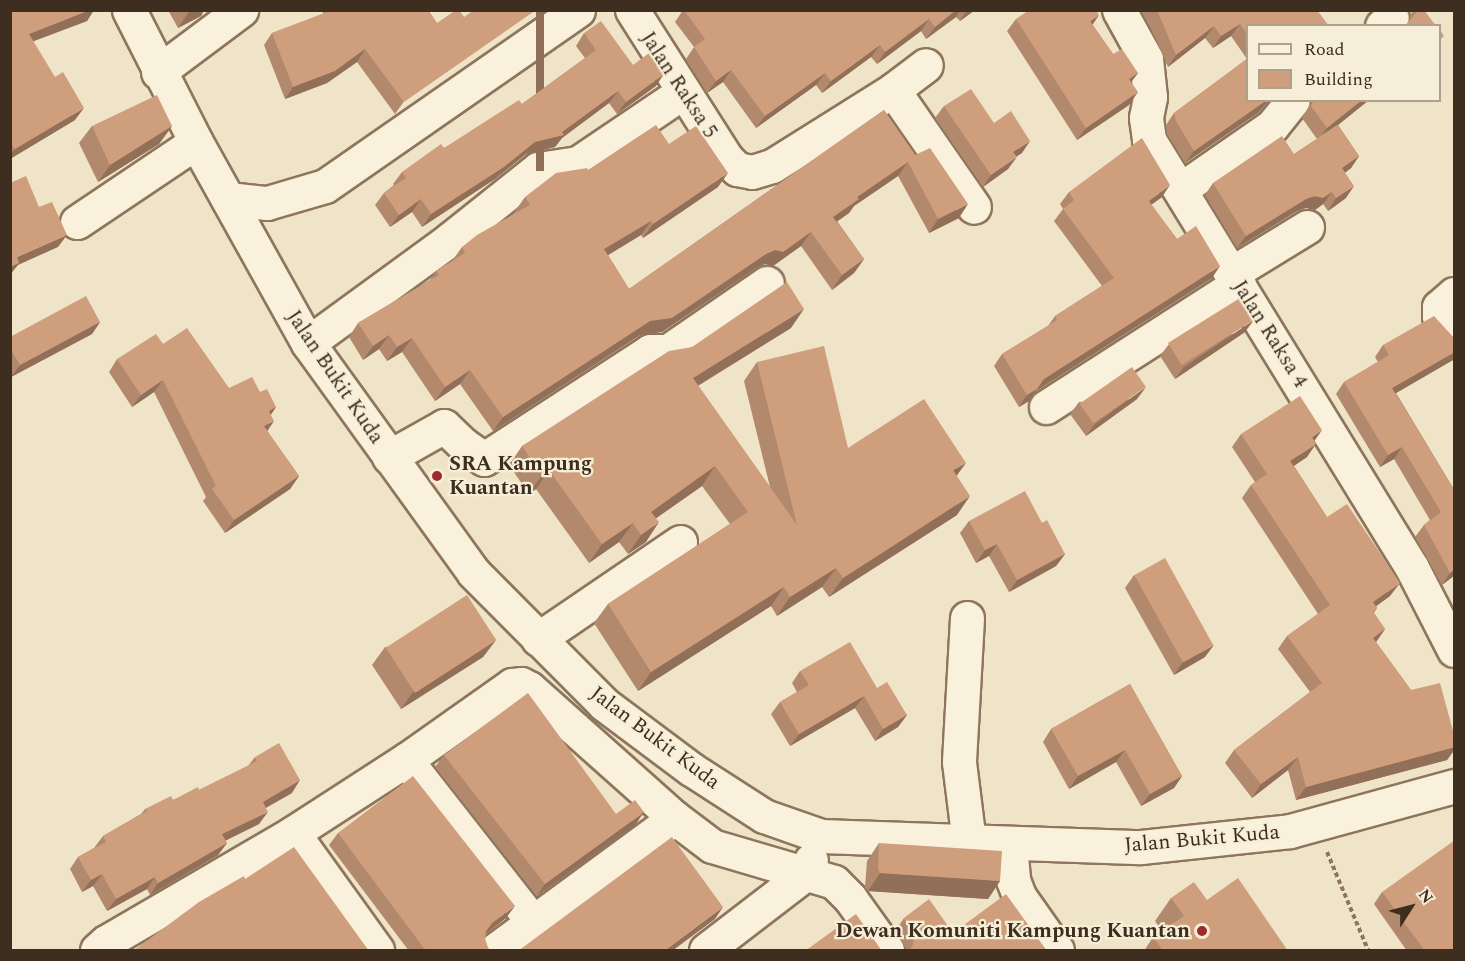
<!DOCTYPE html>
<html>
<head>
<meta charset="utf-8">
<style>
  body { margin:0 }
  #map { position:relative; width:1465px; height:961px; overflow:hidden; background:#f0e4c8; font-family:Spectral,serif }
  div>[style] { position:absolute }
  .path>* { height:4px; margin-top:-2px; transform-origin:0; background:repeating-linear-gradient(90deg,#8d765c 0 4.5px,transparent 0 7.5px) }
  .roads { filter:drop-shadow(2px 0 #8d765c) drop-shadow(-2px 0 #8d765c) drop-shadow(0 2px #8d765c) drop-shadow(0 -2px #8d765c) }
  .minor>* { height:33px; margin:-16.5px; padding:0 16.5px; transform-origin:16.5px; border-radius:16.5px; background:#faf1dc }
  .wall>* { inset:0; background:#b2896c }
  .shaded-wall>* { inset:0; background:#916f58; transform-origin:0 0 }
  .building>* { inset:0; background:#cf9f7d; transform-origin:0 0 }
  .dots>* { width:16px; height:16px; translate:-50% -50%; box-sizing:border-box; border:3px solid #f7eed8; border-radius:50% }
  span { translate:-50% -50%; white-space:nowrap; text-align:center; line-height:1.15; -webkit-text-stroke:4.5px #f7eed8; paint-order:stroke }
  .street-label { font-size:21px; color:#3d2e20 }
  .poi-label { font-size:21px; color:#3d2e20; font-weight:700 }
  .left { translate:0 -50%; text-align:left }
  .right { translate:-100% -50%; text-align:right }
  .frame { position:absolute; inset:0; border:12px solid #3d2e20; pointer-events:none }
  .legend { position:absolute; left:1246px; top:24px; width:195px; height:78px; box-sizing:border-box; background:#f7eed8; border:2px solid #ada18e; margin:0; padding:8px 10px; list-style:none; font-size:18px; color:#3d2e20 }
  .legend li { display:flex; align-items:center; gap:12px; height:30px }
  .legend b { width:30px; border:2px solid #ada18e }
  .north { position:absolute; left:1381px; top:877px; width:60px; height:60px; -webkit-text-stroke:4px #f7eed8; paint-order:stroke; rotate:54deg; font-size:16px; font-weight:700; line-height:24px; text-align:center; color:#3d2e20 }
  .north::after { content:''; display:block; margin:auto; width:21px; height:27px; background:#3d2e20; clip-path:polygon(50% 0,100% 100%,50% 72%,0 100%) }
</style>
</head>
<body>
<div id="map">
  <div class="path">
    <div style="left:1327px;top:852px;width:106px;rotate:67.3deg"></div>
  </div>
  <div class="roads">
    <div class="minor">
      <div style="left:129px;top:10px;width:148px;rotate:63.1deg"></div>
      <div style="left:196px;top:142px;width:230px;rotate:60.9deg"></div>
      <div style="left:308px;top:343px;width:282px;rotate:54.2deg"></div>
      <div style="left:473px;top:572px;width:186px;rotate:45.2deg"></div>
      <div style="left:604px;top:704px;width:109px;rotate:36.8deg"></div>
      <div style="left:691px;top:769px;width:87px;rotate:32.8deg"></div>
      <div style="left:764px;top:816px;width:60px;rotate:19.3deg"></div>
      <div style="left:821px;top:836px;width:320px;rotate:2deg"></div>
      <div style="left:1141px;top:847px;width:150px;rotate:-6.1deg"></div>
      <div style="left:1290px;top:831px;width:170px;rotate:-15.3deg"></div>
      <div style="left:632px;top:10px;width:177px;rotate:57.5deg"></div>
      <div style="left:727px;top:159px;width:14px;rotate:45deg"></div>
      <div style="left:737px;top:169px;width:15px;rotate:11deg"></div>
      <div style="left:752px;top:172px;width:21px;rotate:-17deg"></div>
      <div style="left:772px;top:166px;width:143px;rotate:-32.1deg"></div>
      <div style="left:893px;top:90px;width:41px;rotate:-37.1deg"></div>
      <div style="left:1119px;top:10px;width:56px;rotate:61.1deg"></div>
      <div style="left:1146px;top:59px;width:38px;rotate:84deg"></div>
      <div style="left:1150px;top:97px;width:21px;rotate:101deg"></div>
      <div style="left:1146px;top:118px;width:22px;rotate:82deg"></div>
      <div style="left:1149px;top:140px;width:502px;rotate:58.43deg"></div>
      <div style="left:1412px;top:568px;width:92px;rotate:62.9deg"></div>
      <div style="left:1382px;top:26px;width:13px;rotate:-42deg"></div>
      <div style="left:158px;top:72px;width:104px;rotate:-36.8deg"></div>
      <div style="left:893px;top:90px;width:142px;rotate:55.3deg"></div>
      <div style="left:1181px;top:189px;width:111px;rotate:-34.7deg"></div>
      <div style="left:1272px;top:126px;width:33px;rotate:-51deg"></div>
      <div style="left:228px;top:199px;width:39px;rotate:6deg"></div>
      <div style="left:267px;top:203px;width:60px;rotate:-16.3deg"></div>
      <div style="left:325px;top:186px;width:308px;rotate:-34.8deg"></div>
      <div style="left:77px;top:222px;width:143px;rotate:-33.9deg"></div>
      <div style="left:1232px;top:273px;width:88px;rotate:-31.5deg"></div>
      <div style="left:1454px;top:294px;width:20px;rotate:139deg"></div>
      <div style="left:1439px;top:307px;width:9px;rotate:90deg"></div>
      <div style="left:1439px;top:316px;width:24px;rotate:52deg"></div>
      <div style="left:308px;top:343px;width:175px;rotate:-36.1deg"></div>
      <div style="left:449px;top:240px;width:114px;rotate:-38.6deg"></div>
      <div style="left:538px;top:169px;width:40px;rotate:-8.5deg"></div>
      <div style="left:578px;top:163px;width:127px;rotate:-34.1deg"></div>
      <div style="left:1046px;top:407px;width:229px;rotate:-32.7deg"></div>
      <div style="left:389px;top:457px;width:63px;rotate:-29.4deg"></div>
      <div style="left:444px;top:426px;width:28px;rotate:44deg"></div>
      <div style="left:464px;top:445px;width:24px;rotate:35deg"></div>
      <div style="left:484px;top:459px;width:198px;rotate:-33deg"></div>
      <div style="left:650px;top:351px;width:18px"></div>
      <div style="left:668px;top:351px;width:120px;rotate:-34.5deg"></div>
      <div style="left:967px;top:618px;width:144px;rotate:93.2deg"></div>
      <div style="left:959px;top:762px;width:81px;rotate:82.9deg"></div>
      <div style="left:538px;top:639px;width:172px;rotate:-34.3deg"></div>
      <div style="left:406px;top:760px;width:206px;rotate:51.9deg"></div>
      <div style="left:293px;top:833px;width:144px;rotate:54.3deg"></div>
      <div style="left:1010px;top:844px;width:36px;rotate:85deg"></div>
      <div style="left:1013px;top:880px;width:17px;rotate:69deg"></div>
      <div style="left:1019px;top:896px;width:66px;rotate:54.9deg"></div>
      <div style="left:97px;top:950px;width:12px;rotate:-42deg"></div>
      <div style="left:106px;top:942px;width:216px;rotate:-30.2deg"></div>
      <div style="left:293px;top:833px;width:135px;rotate:-32.9deg"></div>
      <div style="left:406px;top:760px;width:130px;rotate:-35.3deg"></div>
      <div style="left:512px;top:685px;width:9px;rotate:-6deg"></div>
      <div style="left:521px;top:684px;width:9px;rotate:27deg"></div>
      <div style="left:529px;top:688px;width:195px;rotate:41.7deg"></div>
      <div style="left:675px;top:818px;width:46px;rotate:37.1deg"></div>
      <div style="left:712px;top:846px;width:127px;rotate:16.4deg"></div>
      <div style="left:834px;top:882px;width:23px;rotate:45deg"></div>
      <div style="left:850px;top:898px;width:64px;rotate:54.6deg"></div>
      <div style="left:495px;top:950px;width:223px;rotate:-36.3deg"></div>
      <div style="left:706px;top:950px;width:125px;rotate:-37.5deg"></div>
      <div style="left:805px;top:874px;width:15px;rotate:-67deg"></div>
    </div>
  </div>
  <div class="wall">
    <div style="clip-path:polygon(10px 10px,94px 10px,87px 21px,33px 41px,75px 120px,10px 159px)"></div>
    <div style="clip-path:polygon(168px 10px,204px 10px,201px 16px,178px 28px)"></div>
    <div style="clip-path:polygon(321px 10px,428px 10px,437px 23px,464px 17px,395px 114px,357px 62px,327px 83px,285px 99px,264px 45px,272px 33px,324px 14px)"></div>
    <div style="clip-path:polygon(683px 10px,975px 10px,960px 21px,956px 17px,926px 39px,921px 31px,877px 64px,871px 57px,822px 93px,816px 85px,756px 128px,723px 82px,707px 93px,686px 59px,694px 47px,675px 22px)"></div>
    <div style="clip-path:polygon(1140px 10px,1318px 10px,1248px 26px,1248px 100px,1269px 100px,1259px 112px,1185px 163px,1167px 134px,1166px 125px,1174px 113px,1247px 59px,1231px 36px,1213px 48px,1205px 38px,1168px 67px,1148px 22px)"></div>
    <div style="clip-path:polygon(1414px 10px,1424px 10px,1410px 20px,1410px 15px)"></div>
    <div style="clip-path:polygon(1016px 19px,1092px 24px,1113px 54px,1138px 73px,1131px 82px,1129px 105px,1077px 140px,1007px 31px)"></div>
    <div style="clip-path:polygon(584px 33px,633px 65px,656px 86px,617px 114px,609px 103px,562px 138px,555px 147px,526px 154px,495px 179px,422px 227px,412px 212px,390px 227px,375px 205px,384px 193px,394px 185px,393px 184px,402px 172px,522px 104px,585px 58px,576px 46px)"></div>
    <div style="clip-path:polygon(1311px 100px,1369px 100px,1338px 125px,1359px 156px,1351px 168px,1345px 173px,1346px 198px,1328px 211px,1323px 204px,1315px 210px,1306px 208px,1297px 211px,1237px 248px,1205px 195px,1213px 183px,1294px 154px,1317px 139px,1302px 118px,1311px 103px)"></div>
    <div style="clip-path:polygon(944px 106px,994px 123px,1022px 153px,1016px 156px,1008px 169px,983px 187px,935px 118px)"></div>
    <div style="clip-path:polygon(884px 110px,959px 218px,929px 233px,898px 176px,854px 206px,849px 213px,837px 221px,864px 259px,854px 273px,832px 290px,801px 246px,773px 266px,765px 264px,756px 268px,662px 332px,640px 335px,493px 431px,460px 384px,435px 401px,402px 352px,387px 361px,379px 349px,363px 360px,349px 337px,358px 323px,430px 280px,436px 271px,452px 261px,462px 247px,516px 213px,515px 211px,525px 197px,588px 170px,669px 144px,718px 187px,643px 238px,641px 235px,608px 255px,629px 289px)"></div>
    <div style="clip-path:polygon(92px 126px,172px 126px,159px 144px,98px 182px,79px 143px)"></div>
    <div style="clip-path:polygon(1069px 192px,1162px 197px,1151px 205px,1177px 239px,1212px 278px,1036px 391px,1029px 401px,1019px 407px,994px 366px,1002px 354px,1048px 326px,1055px 316px,1102px 286px,1054px 221px,1063px 209px,1060px 204px)"></div>
    <div style="clip-path:polygon(100px 322px,92px 334px,11px 377px,10px 376px,10px 337px)"></div>
    <div style="clip-path:polygon(791px 328px,698px 386px,770px 487px,744px 381px,757px 362px,848px 448px,957px 475px,957px 515px,829px 597px,822px 587px,777px 616px,771px 606px,638px 691px,594px 623px,608px 604px,730px 524px,702px 486px,656px 518px,646px 542px,628px 554px,619px 542px,589px 563px,536px 489px,529px 494px,509px 465px,522px 446px,692px 347px)"></div>
    <div style="clip-path:polygon(1245px 332px,1175px 379px,1160px 356px,1169px 344px)"></div>
    <div style="clip-path:polygon(1455px 339px,1455px 358px,1453px 360px,1396px 393px,1455px 491px,1455px 575px,1442px 585px,1415px 537px,1424px 525px,1430px 520px,1394px 459px,1380px 467px,1336px 394px,1344px 382px,1378px 362px,1375px 357px,1383px 345px)"></div>
    <div style="clip-path:polygon(163px 344px,229px 388px,260px 392px,276px 407px,271px 414px,267px 431px,299px 476px,290px 489px,225px 533px,203px 501px,206px 497px,154px 392px,132px 407px,109px 372px,117px 359px)"></div>
    <div style="clip-path:polygon(1137px 399px,1086px 436px,1070px 414px,1079px 402px)"></div>
    <div style="clip-path:polygon(1241px 434px,1307px 457px,1294px 466px,1327px 517px,1390px 596px,1376px 606px,1377px 608px,1374px 613px,1385px 629px,1376px 642px,1411px 690px,1455px 738px,1455px 749px,1447px 760px,1296px 800px,1288px 770px,1252px 798px,1225px 763px,1234px 750px,1310px 692px,1278px 649px,1287px 636px,1318px 614px,1242px 498px,1251px 485px,1255px 482px,1232px 447px)"></div>
    <div style="clip-path:polygon(969px 521px,1042px 523px,1065px 554px,1056px 566px,1009px 592px,989px 556px,976px 563px,960px 533px)"></div>
    <div style="clip-path:polygon(1134px 575px,1205px 657px,1174px 675px,1125px 588px)"></div>
    <div style="clip-path:polygon(496px 640px,483px 657px,401px 709px,372px 665px,385px 647px)"></div>
    <div style="clip-path:polygon(800px 671px,877px 688px,907px 715px,898px 727px,875px 741px,855px 708px,790px 746px,771px 714px,780px 702px,797px 692px,792px 683px)"></div>
    <div style="clip-path:polygon(1130px 684px,1182px 776px,1174px 788px,1141px 806px,1116px 762px,1069px 789px,1043px 742px,1051px 729px)"></div>
    <div style="clip-path:polygon(444px 755px,616px 814px,636px 824px,537px 896px,435px 767px)"></div>
    <div style="clip-path:polygon(255px 757px,292px 793px,266px 808px,259px 824px,225px 841px,227px 843px,218px 855px,150px 895px,147px 889px,107px 911px,93px 886px,82px 892px,70px 869px,78px 857px,94px 848px,103px 836px,141px 814px,145px 809px,173px 800px,199px 790px,248px 766px)"></div>
    <div style="clip-path:polygon(338px 833px,506px 918px,486px 934px,485px 939px,488px 948px,491px 951px,409px 951px,329px 845px)"></div>
    <div style="clip-path:polygon(879px 843px,1000px 881px,988px 899px,868px 891px,865px 887px,867px 861px)"></div>
    <div style="clip-path:polygon(1382px 892px,1455px 951px,1407px 951px,1374px 904px)"></div>
    <div style="clip-path:polygon(1171px 898px,1207px 900px,1288px 951px,1144px 951px,1153px 937px,1162px 931px,1155px 921px)"></div>
    <div style="clip-path:polygon(904px 918px,953px 933px,1047px 951px,905px 951px,906px 949px,896px 930px)"></div>
  </div>
  <div class="shaded-wall">
    <div style="clip-path:polygon(90px 10px,94px 10px,87px 21px,21px 46px,29px 34px)"></div>
    <div style="clip-path:polygon(190px 10px,204px 10px,201px 16px,178px 28px)"></div>
    <div style="left:536px;top:10px;width:8px;height:161px"></div>
    <div style="clip-path:polygon(956px 10px,960px 10px,956px 17px,926px 39px,935px 27px)"></div>
    <div style="clip-path:polygon(967px 10px,975px 10px,960px 21px)"></div>
    <div style="clip-path:polygon(1099px 15px,1091px 27px,1090px 21px)"></div>
    <div style="clip-path:polygon(929px 19px,921px 31px,877px 64px,885px 52px)"></div>
    <div style="clip-path:polygon(1240px 24px,1231px 36px,1213px 48px,1221px 36px)"></div>
    <div style="clip-path:polygon(1214px 26px,1205px 38px,1168px 67px,1176px 55px)"></div>
    <div style="clip-path:polygon(880px 45px,871px 57px,822px 93px,831px 81px)"></div>
    <div style="clip-path:polygon(365px 49px,357px 62px,327px 83px,285px 99px,293px 87px)"></div>
    <div style="clip-path:polygon(731px 70px,723px 82px,707px 93px,716px 81px)"></div>
    <div style="clip-path:polygon(825px 73px,816px 85px,756px 128px,765px 116px)"></div>
    <div style="clip-path:polygon(1138px 73px,1129px 85px,1129px 79px)"></div>
    <div style="clip-path:polygon(664px 74px,656px 86px,617px 114px,626px 102px)"></div>
    <div style="clip-path:polygon(618px 91px,609px 103px,562px 138px,555px 147px,526px 154px,495px 179px,422px 227px,431px 214px,535px 142px,562px 132px)"></div>
    <div style="clip-path:polygon(1138px 92px,1129px 105px,1077px 140px,1086px 128px)"></div>
    <div style="clip-path:polygon(1267px 100px,1269px 100px,1259px 112px,1185px 163px,1194px 151px)"></div>
    <div style="clip-path:polygon(1362px 100px,1369px 100px,1318px 141px,1327px 128px)"></div>
    <div style="clip-path:polygon(84px 108px,75px 120px,10px 159px,10px 155px,15px 149px)"></div>
    <div style="clip-path:polygon(172px 126px,159px 144px,98px 182px,110px 165px)"></div>
    <div style="clip-path:polygon(1030px 141px,1022px 153px,1005px 164px,1013px 152px)"></div>
    <div style="clip-path:polygon(1359px 156px,1351px 168px,1333px 181px,1342px 168px)"></div>
    <div style="clip-path:polygon(1017px 157px,1008px 169px,983px 187px,991px 175px)"></div>
    <div style="clip-path:polygon(908px 162px,898px 176px,854px 206px,849px 213px,824px 231px,833px 217px,857px 197px)"></div>
    <div style="clip-path:polygon(728px 173px,718px 187px,643px 238px,653px 224px)"></div>
    <div style="clip-path:polygon(1170px 185px,1162px 197px,1140px 213px,1149px 201px)"></div>
    <div style="clip-path:polygon(1354px 186px,1346px 198px,1328px 211px,1336px 198px)"></div>
    <div style="clip-path:polygon(1332px 192px,1323px 204px,1315px 210px,1306px 208px,1297px 211px,1237px 248px,1246px 236px,1306px 199px)"></div>
    <div style="clip-path:polygon(421px 199px,412px 212px,390px 227px,399px 215px)"></div>
    <div style="clip-path:polygon(968px 204px,959px 218px,929px 233px,938px 219px)"></div>
    <div style="clip-path:polygon(651px 221px,641px 235px,595px 263px,604px 249px)"></div>
    <div style="clip-path:polygon(811px 232px,801px 246px,773px 266px,765px 264px,756px 268px,662px 332px,640px 335px,493px 431px,503px 417px,650px 321px,766px 254px)"></div>
    <div style="clip-path:polygon(67px 235px,58px 247px,18px 265px,10px 275px,10px 266px,17px 257px)"></div>
    <div style="clip-path:polygon(864px 259px,854px 273px,832px 290px,842px 275px)"></div>
    <div style="clip-path:polygon(1220px 266px,1212px 278px,1036px 391px,1029px 401px,1019px 407px,1027px 395px,1044px 379px)"></div>
    <div style="clip-path:polygon(804px 309px,791px 328px,679px 397px,693px 378px)"></div>
    <div style="clip-path:polygon(1254px 320px,1245px 332px,1175px 379px,1184px 367px)"></div>
    <div style="clip-path:polygon(100px 322px,92px 334px,11px 377px,20px 365px)"></div>
    <div style="clip-path:polygon(389px 335px,379px 349px,363px 360px,373px 346px)"></div>
    <div style="clip-path:polygon(412px 338px,402px 352px,387px 361px,397px 347px)"></div>
    <div style="clip-path:polygon(1455px 352px,1455px 358px,1453px 360px,1384px 400px,1392px 388px)"></div>
    <div style="clip-path:polygon(470px 370px,460px 384px,435px 401px,445px 387px)"></div>
    <div style="clip-path:polygon(163px 380px,154px 392px,132px 407px,141px 395px)"></div>
    <div style="clip-path:polygon(1146px 387px,1137px 399px,1086px 436px,1095px 424px)"></div>
    <div style="clip-path:polygon(276px 407px,268px 419px,269px 411px)"></div>
    <div style="clip-path:polygon(274px 421px,266px 433px,264px 426px)"></div>
    <div style="clip-path:polygon(1322px 430px,1313px 443px,1312px 437px)"></div>
    <div style="clip-path:polygon(1316px 444px,1307px 457px,1281px 474px,1290px 461px)"></div>
    <div style="clip-path:polygon(1402px 447px,1394px 459px,1380px 467px,1388px 455px)"></div>
    <div style="clip-path:polygon(966px 463px,952px 482px,953px 470px)"></div>
    <div style="clip-path:polygon(715px 466px,702px 486px,638px 531px,651px 512px)"></div>
    <div style="clip-path:polygon(549px 470px,536px 489px,529px 494px,542px 475px)"></div>
    <div style="clip-path:polygon(299px 476px,290px 489px,225px 533px,234px 520px)"></div>
    <div style="clip-path:polygon(970px 496px,957px 515px,829px 597px,843px 578px)"></div>
    <div style="clip-path:polygon(659px 522px,646px 542px,628px 554px,641px 535px)"></div>
    <div style="clip-path:polygon(633px 523px,619px 542px,589px 563px,602px 544px)"></div>
    <div style="clip-path:polygon(997px 544px,989px 556px,976px 563px,985px 550px)"></div>
    <div style="clip-path:polygon(1065px 554px,1056px 566px,1009px 592px,1017px 580px)"></div>
    <div style="clip-path:polygon(836px 568px,822px 587px,777px 616px,790px 597px)"></div>
    <div style="clip-path:polygon(1455px 569px,1455px 575px,1442px 585px,1450px 573px)"></div>
    <div style="clip-path:polygon(1400px 583px,1390px 596px,1364px 615px,1373px 602px)"></div>
    <div style="clip-path:polygon(784px 587px,771px 606px,638px 691px,651px 672px)"></div>
    <div style="clip-path:polygon(1385px 629px,1376px 642px,1373px 638px)"></div>
    <div style="clip-path:polygon(496px 640px,483px 657px,401px 709px,413px 692px)"></div>
    <div style="clip-path:polygon(1214px 645px,1205px 657px,1174px 675px,1182px 663px)"></div>
    <div style="clip-path:polygon(864px 696px,855px 708px,790px 746px,799px 734px)"></div>
    <div style="clip-path:polygon(907px 715px,898px 727px,875px 741px,883px 729px)"></div>
    <div style="clip-path:polygon(1455px 747px,1455px 749px,1447px 760px,1296px 800px,1306px 787px)"></div>
    <div style="clip-path:polygon(1125px 750px,1116px 762px,1069px 789px,1078px 776px)"></div>
    <div style="clip-path:polygon(1298px 757px,1288px 770px,1252px 798px,1261px 784px)"></div>
    <div style="clip-path:polygon(1182px 776px,1174px 788px,1141px 806px,1150px 794px)"></div>
    <div style="clip-path:polygon(300px 780px,292px 793px,254px 814px,263px 802px)"></div>
    <div style="clip-path:polygon(268px 812px,259px 824px,214px 846px,222px 834px)"></div>
    <div style="clip-path:polygon(644px 812px,636px 824px,537px 896px,545px 884px)"></div>
    <div style="clip-path:polygon(227px 843px,218px 855px,150px 895px,158px 883px)"></div>
    <div style="clip-path:polygon(880px 873px,1000px 881px,988px 899px,868px 891px)"></div>
    <div style="clip-path:polygon(102px 874px,93px 886px,82px 892px,91px 880px)"></div>
    <div style="clip-path:polygon(155px 877px,147px 889px,107px 911px,116px 899px)"></div>
    <div style="clip-path:polygon(515px 906px,506px 918px,484px 935px,492px 923px)"></div>
    <div style="clip-path:polygon(723px 907px,715px 919px,672px 951px,664px 951px)"></div>
  </div>
  <div class="building">
    <div style="clip-path:polygon(10px 10px,90px 10px,29px 34px,55px 77px,63px 72px,84px 108px,15px 149px,10px 143px)"></div>
    <div style="clip-path:polygon(332px 10px,428px 10px,437px 23px,456px 10px,459px 10px,464px 17px,474px 10px,536px 10px,404px 102px,365px 49px,335px 71px,293px 87px,272px 33px)"></div>
    <div style="clip-path:polygon(684px 10px,956px 10px,935px 27px,929px 19px,885px 52px,880px 45px,831px 81px,825px 73px,765px 116px,731px 70px,716px 81px,694px 47px,705px 39px)"></div>
    <div style="clip-path:polygon(1029px 10px,1096px 10px,1099px 15px,1090px 21px,1113px 54px,1122px 49px,1138px 73px,1129px 79px,1138px 92px,1086px 128px,1016px 19px)"></div>
    <div style="clip-path:polygon(1157px 10px,1317px 10px,1329px 26px,1248px 26px,1248px 35px,1240px 24px,1221px 36px,1214px 26px,1176px 55px)"></div>
    <div style="clip-path:polygon(1418px 10px,1424px 10px,1436px 26px,1405px 26px)"></div>
    <div style="clip-path:polygon(601px 21px,633px 65px,649px 53px,664px 74px,626px 102px,618px 91px,562px 132px,564px 135px,535px 142px,504px 167px,431px 214px,421px 199px,399px 215px,384px 193px,406px 178px,402px 172px,441px 144px,444px 148px,519px 100px,522px 104px,596px 50px,584px 33px)"></div>
    <div style="clip-path:polygon(1440px 30px,1444px 36px,1440px 40px)"></div>
    <div style="clip-path:polygon(1248px 58px,1248px 100px,1267px 100px,1194px 151px,1176px 121px,1174px 113px)"></div>
    <div style="clip-path:polygon(971px 89px,994px 123px,1011px 111px,1030px 141px,1013px 152px,1017px 157px,991px 175px,944px 106px)"></div>
    <div style="clip-path:polygon(157px 95px,172px 126px,110px 165px,92px 126px)"></div>
    <div style="clip-path:polygon(1314px 100px,1362px 100px,1327px 128px,1311px 106px)"></div>
    <div style="clip-path:polygon(884px 110px,915px 155px,930px 148px,968px 204px,938px 219px,908px 162px,857px 197px,859px 199px,833px 217px,864px 259px,842px 275px,811px 232px,783px 252px,775px 250px,766px 254px,672px 318px,650px 321px,503px 417px,470px 370px,445px 387px,412px 338px,397px 347px,389px 335px,373px 346px,358px 323px,439px 275px,436px 271px,465px 253px,462px 247px,477px 235px,530px 205px,525px 197px,556px 173px,587px 168px,588px 170px,656px 125px,669px 144px,696px 126px,728px 173px,653px 224px,651px 221px,604px 249px,629px 289px)"></div>
    <div style="clip-path:polygon(1337px 125px,1359px 156px,1342px 168px,1354px 186px,1336px 198px,1332px 192px,1323px 198px,1314px 196px,1306px 199px,1246px 236px,1213px 183px,1282px 136px,1294px 154px)"></div>
    <div style="clip-path:polygon(1142px 138px,1170px 185px,1149px 201px,1177px 239px,1196px 226px,1220px 266px,1044px 379px,1037px 389px,1027px 395px,1002px 354px,1057px 320px,1055px 316px,1114px 278px,1063px 209px,1074px 200px,1069px 192px)"></div>
    <div style="clip-path:polygon(26px 176px,39px 207px,52px 202px,67px 235px,17px 257px,19px 263px,10px 267px,10px 183px)"></div>
    <div style="clip-path:polygon(787px 282px,804px 309px,693px 378px,797px 525px,757px 362px,824px 346px,848px 448px,924px 399px,966px 463px,953px 470px,970px 496px,843px 578px,836px 568px,790px 597px,784px 587px,651px 672px,608px 604px,748px 512px,715px 466px,651px 512px,659px 522px,641px 535px,633px 523px,602px 544px,549px 470px,542px 475px,522px 446px,669px 351px,692px 347px)"></div>
    <div style="clip-path:polygon(86px 296px,100px 322px,20px 365px,10px 348px,10px 337px)"></div>
    <div style="left:1240px;top:298px;width:26px;height:85px;rotate:58deg"></div>
    <div style="clip-path:polygon(1434px 316px,1455px 339px,1455px 352px,1392px 388px,1455px 491px,1455px 569px,1450px 573px,1424px 525px,1441px 512px,1402px 447px,1388px 455px,1344px 382px,1389px 355px,1383px 345px)"></div>
    <div style="clip-path:polygon(187px 328px,229px 388px,252px 377px,260px 392px,267px 389px,276px 407px,269px 411px,274px 421px,264px 426px,299px 476px,234px 520px,212px 489px,216px 486px,163px 380px,141px 395px,117px 359px,156px 334px,163px 344px)"></div>
    <div style="left:1132px;top:367px;width:24px;height:64px;rotate:55deg"></div>
    <div style="clip-path:polygon(1300px 396px,1322px 430px,1312px 437px,1316px 444px,1290px 461px,1327px 517px,1347px 504px,1400px 583px,1373px 602px,1377px 608px,1373px 612px,1385px 629px,1373px 638px,1411px 690px,1440px 683px,1455px 738px,1455px 747px,1306px 787px,1298px 757px,1261px 784px,1234px 750px,1322px 683px,1287px 636px,1330px 605px,1251px 485px,1267px 474px,1241px 434px)"></div>
    <div style="clip-path:polygon(1025px 491px,1042px 523px,1047px 520px,1065px 554px,1017px 580px,997px 544px,985px 550px,969px 521px)"></div>
    <div style="left:1165px;top:558px;width:100px;height:35px;rotate:61deg"></div>
    <div style="left:467px;top:595px;width:54px;height:97px;rotate:57deg"></div>
    <div style="clip-path:polygon(850px 642px,877px 688px,887px 682px,907px 715px,883px 729px,864px 696px,799px 734px,780px 702px,809px 685px,800px 671px)"></div>
    <div style="clip-path:polygon(1130px 684px,1182px 776px,1150px 794px,1125px 750px,1078px 776px,1051px 729px)"></div>
    <div style="clip-path:polygon(528px 693px,616px 814px,635px 800px,644px 812px,545px 884px,444px 755px)"></div>
    <div style="clip-path:polygon(279px 743px,300px 780px,263px 802px,268px 812px,222px 834px,227px 843px,158px 883px,155px 877px,116px 899px,102px 874px,91px 880px,78px 857px,106px 842px,103px 836px,147px 811px,145px 809px,171px 796px,173px 800px,198px 787px,199px 790px,257px 761px,255px 757px)"></div>
    <div style="clip-path:polygon(413px 776px,515px 906px,492px 923px,486px 931px,485px 939px,488px 948px,491px 951px,426px 951px,338px 833px)"></div>
    <div style="clip-path:polygon(672px 837px,723px 907px,664px 951px,518px 951px)"></div>
    <div style="clip-path:polygon(1455px 840px,1455px 951px,1425px 951px,1382px 892px)"></div>
    <div style="clip-path:polygon(879px 843px,1002px 851px,1000px 881px,880px 873px,878px 869px)"></div>
    <div style="clip-path:polygon(294px 847px,369px 951px,133px 951px,199px 902px,244px 876px,245px 879px)"></div>
    <div style="clip-path:polygon(1238px 878px,1288px 951px,1163px 951px,1153px 937px,1184px 916px,1171px 898px,1194px 882px,1207px 900px)"></div>
    <div style="clip-path:polygon(1006px 894px,1047px 951px,909px 951px,913px 945px,914px 937px,904px 918px,929px 899px,953px 933px)"></div>
    <div style="clip-path:polygon(856px 914px,882px 951px,805px 951px)"></div>
  </div>
  <div class="dots">
    <div style="left:437px;top:476px;background:#9e2a2b"></div>
    <div style="left:1202px;top:931px;background:#9e2a2b"></div>
  </div>
  <div class="street-label">
    <span style="left:679px;top:85px;rotate:57deg">Jalan Raksa 5</span>
    <span style="left:1270px;top:334px;rotate:58deg">Jalan Raksa 4</span>
    <span style="left:335px;top:377px;rotate:56deg">Jalan Bukit Kuda</span>
    <span style="left:655px;top:738px;rotate:37deg">Jalan Bukit Kuda</span>
    <span style="left:1202px;top:839px;rotate:-5deg">Jalan Bukit Kuda</span>
  </div>
  <div class="poi-label">
    <span class="left" style="left:449px;top:476px">SRA Kampung<br>Kuantan</span>
    <span class="right" style="left:1190px;top:931px">Dewan Komuniti Kampung Kuantan</span>
  </div>
  <div class="frame"></div>
  <ul class="legend">
  <li><b style="height:8px;background:#faf1dc"></b>Road</li>
  <li><b style="height:16px;background:#cf9f7d"></b>Building</li>
  </ul>
  <div class="north">N</div>
</div>
</body>
</html>
